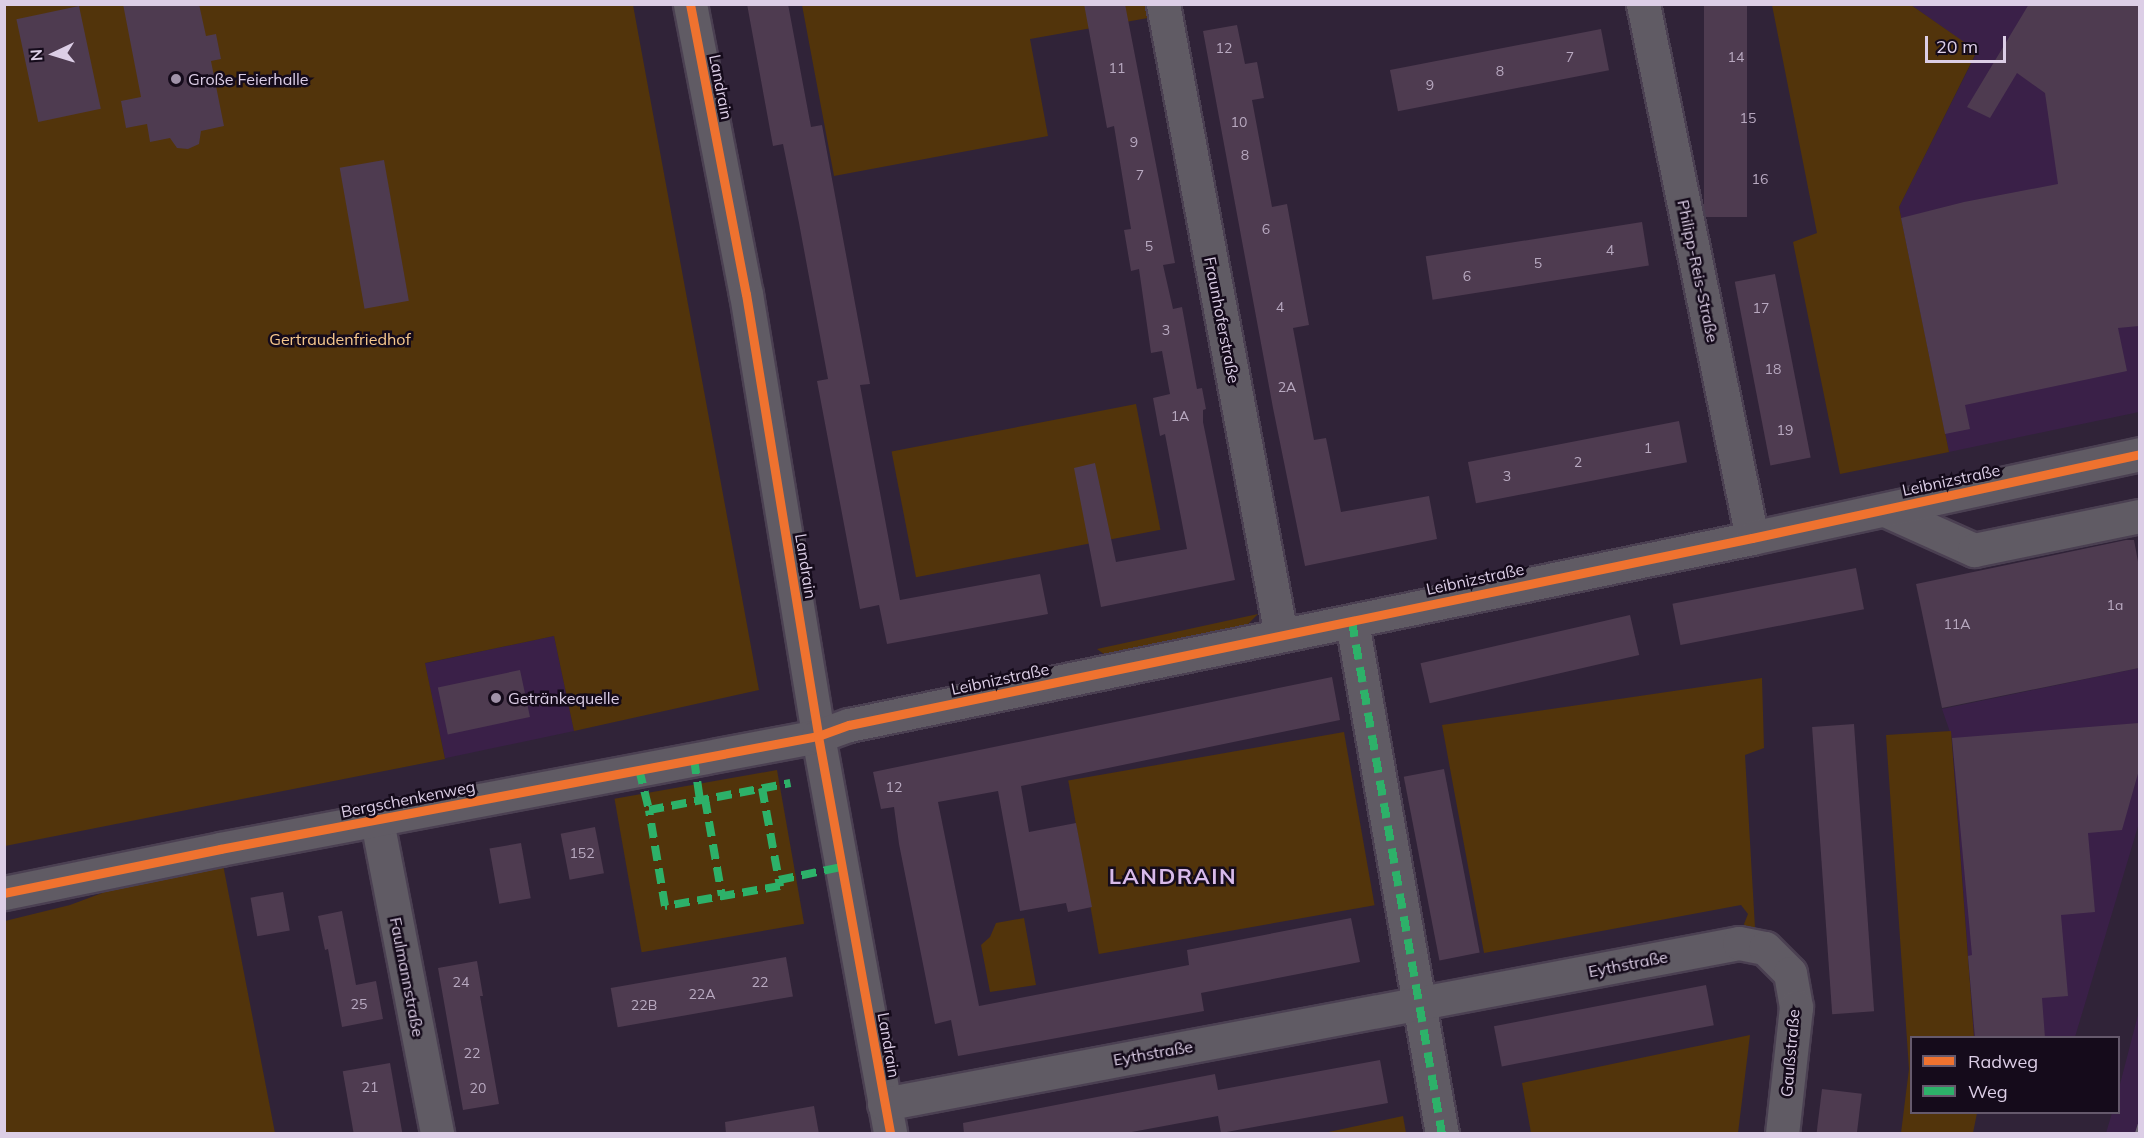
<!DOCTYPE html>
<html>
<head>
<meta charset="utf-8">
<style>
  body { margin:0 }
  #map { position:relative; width:2144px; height:1138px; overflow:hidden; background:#302338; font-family:Mulish,sans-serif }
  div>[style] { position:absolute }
  .built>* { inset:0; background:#3a2048; transform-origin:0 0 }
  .green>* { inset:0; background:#52340b; transform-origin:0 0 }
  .building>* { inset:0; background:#4e3b50; transform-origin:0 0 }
  .roads { filter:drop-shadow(2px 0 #4b4052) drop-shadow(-2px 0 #4b4052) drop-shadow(0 2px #4b4052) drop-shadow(0 -2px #4b4052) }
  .minor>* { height:33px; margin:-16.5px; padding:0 16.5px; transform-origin:16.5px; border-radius:16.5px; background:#605b64 }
  .rail>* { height:4.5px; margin-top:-2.25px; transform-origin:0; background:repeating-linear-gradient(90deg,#6c6471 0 10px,transparent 0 20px) }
  .quiet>* { height:8px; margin-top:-4px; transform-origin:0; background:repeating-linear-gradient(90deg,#2db169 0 15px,transparent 0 23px) }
  .cycleway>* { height:9px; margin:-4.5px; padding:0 4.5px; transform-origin:4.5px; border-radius:4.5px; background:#ef722f }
  .dots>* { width:16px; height:16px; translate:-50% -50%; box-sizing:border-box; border:3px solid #150b1b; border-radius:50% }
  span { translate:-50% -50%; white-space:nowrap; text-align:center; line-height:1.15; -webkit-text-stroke:5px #150b1b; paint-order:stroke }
  .number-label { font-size:14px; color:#b8a9c0 }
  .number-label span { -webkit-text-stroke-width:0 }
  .poi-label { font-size:16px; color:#dccee6 }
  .left { translate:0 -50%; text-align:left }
  .street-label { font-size:16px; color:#dccee6 }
  .park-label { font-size:16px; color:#f7c88d }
  .district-label { font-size:22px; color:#d8baea; font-weight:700; letter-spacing:1.5px }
  .frame { position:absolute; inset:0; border:6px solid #dccee6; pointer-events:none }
  .legend { position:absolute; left:1910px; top:1036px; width:210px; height:78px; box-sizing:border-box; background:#150b1b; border:2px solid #65596c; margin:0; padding:8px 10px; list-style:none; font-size:18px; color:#dccee6 }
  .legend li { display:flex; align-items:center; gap:12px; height:30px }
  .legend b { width:30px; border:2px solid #65596c }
  .north { position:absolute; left:24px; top:24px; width:60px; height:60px; -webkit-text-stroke:4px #150b1b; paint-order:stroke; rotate:266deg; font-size:16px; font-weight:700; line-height:24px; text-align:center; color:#dccee6 }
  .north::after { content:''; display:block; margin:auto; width:21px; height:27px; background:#dccee6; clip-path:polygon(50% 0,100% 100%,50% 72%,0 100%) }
  .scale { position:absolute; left:1925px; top:36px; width:81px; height:27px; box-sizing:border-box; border:3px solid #dccee6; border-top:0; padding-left:8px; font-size:18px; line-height:21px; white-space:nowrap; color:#dccee6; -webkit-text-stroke:4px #150b1b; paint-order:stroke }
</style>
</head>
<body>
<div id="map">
  <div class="built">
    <div style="clip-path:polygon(1911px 5px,2139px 5px,2139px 412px,1949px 452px,1899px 207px,1977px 52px)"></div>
    <div style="left:554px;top:636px;width:97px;height:132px;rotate:78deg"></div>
    <div style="clip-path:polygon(2139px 668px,2139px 823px,2075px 1037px,1974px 1037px,1952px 738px,1942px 709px)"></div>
    <div style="clip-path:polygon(2139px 1011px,2139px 1133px,2106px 1133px,2112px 1113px,2118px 1112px,2119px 1088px)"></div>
  </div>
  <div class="green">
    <div style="clip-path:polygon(1146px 4px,1148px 18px,1030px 39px,1048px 136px,834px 176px,802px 5px)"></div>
    <div style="clip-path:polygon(5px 5px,633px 5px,759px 690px,574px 731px,554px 636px,425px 663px,445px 759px,5px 846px)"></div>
    <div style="clip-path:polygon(1772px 5px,1911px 5px,1977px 51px,1899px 207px,1949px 452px,1840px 474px,1793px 242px,1817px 233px)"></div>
    <div style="left:1136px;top:404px;width:128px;height:249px;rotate:79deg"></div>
    <div style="clip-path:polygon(1258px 614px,1247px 625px,1105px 655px,1097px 649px)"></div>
    <div style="clip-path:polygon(1762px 678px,1764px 748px,1745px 755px,1755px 928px,1746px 928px,1744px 924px,1748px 914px,1741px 905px,1484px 953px,1442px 725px)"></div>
    <div style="clip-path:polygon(1951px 731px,1974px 1037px,1912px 1038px,1912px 1112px,1977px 1113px,1973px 1133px,1901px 1133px,1909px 1069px,1886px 735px)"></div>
    <div style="left:1344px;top:732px;width:176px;height:280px;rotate:80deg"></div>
    <div style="left:777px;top:770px;width:156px;height:165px;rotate:80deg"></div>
    <div style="clip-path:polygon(220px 849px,275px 1133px,5px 1134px,5px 921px,70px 905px)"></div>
    <div style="clip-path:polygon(1024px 918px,1036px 985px,990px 992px,981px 945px,990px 937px,996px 923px)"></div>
    <div style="clip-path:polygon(1750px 1035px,1738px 1133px,1531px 1133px,1522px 1083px)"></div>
    <div style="clip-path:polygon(1403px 1116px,1406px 1133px,1324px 1133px)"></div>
  </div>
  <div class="building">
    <div style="clip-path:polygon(123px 4px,199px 4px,206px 36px,216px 34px,221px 59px,211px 61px,224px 126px,201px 131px,199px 144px,188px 149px,177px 148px,170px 138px,150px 142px,147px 124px,126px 128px,121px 101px,141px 97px)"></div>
    <div style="clip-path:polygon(747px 4px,788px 4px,811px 127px,822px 125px,870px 384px,860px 385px,900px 600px,1040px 574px,1048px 614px,887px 644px,879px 605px,860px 609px,817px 381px,828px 379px,799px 223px,783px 144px,773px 146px)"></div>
    <div style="clip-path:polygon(1084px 4px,1125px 4px,1175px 263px,1163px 265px,1173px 309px,1182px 307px,1197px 389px,1202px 388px,1206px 409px,1203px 410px,1203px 422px,1235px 580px,1101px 607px,1074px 468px,1095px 463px,1116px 562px,1187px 549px,1165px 434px,1160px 436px,1153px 398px,1170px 394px,1162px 351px,1151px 353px,1139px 269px,1131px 271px,1124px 230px,1131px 229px,1114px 126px,1107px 128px)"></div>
    <div style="left:1704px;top:4px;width:43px;height:213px"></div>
    <div style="clip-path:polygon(2029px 4px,2139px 4px,2139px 326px,2118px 328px,2127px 371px,1965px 405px,1970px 429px,1945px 434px,1901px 218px,1964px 202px,2058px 184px,2045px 93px,2017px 73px,1990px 118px,1967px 107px)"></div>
    <div style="left:79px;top:6px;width:105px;height:64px;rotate:78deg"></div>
    <div style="clip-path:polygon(1237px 25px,1245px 64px,1257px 62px,1264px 98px,1252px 100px,1272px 207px,1287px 204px,1309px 325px,1293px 328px,1314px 440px,1326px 438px,1341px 512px,1429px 496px,1437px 539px,1305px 566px,1273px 408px,1203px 31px)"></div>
    <div style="left:1601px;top:29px;width:42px;height:215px;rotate:79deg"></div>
    <div style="left:384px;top:160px;width:143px;height:45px;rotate:80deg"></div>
    <div style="left:1642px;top:222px;width:44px;height:219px;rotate:81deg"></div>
    <div style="left:1775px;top:274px;width:187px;height:41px;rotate:79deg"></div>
    <div style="left:1679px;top:421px;width:42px;height:215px;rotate:79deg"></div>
    <div style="clip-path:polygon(2126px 540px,2134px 540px,2139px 567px,2139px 668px,1942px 708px,1916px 584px)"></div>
    <div style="left:1856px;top:568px;width:42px;height:187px;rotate:79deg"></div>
    <div style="left:1630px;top:615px;width:41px;height:215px;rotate:77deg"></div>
    <div style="left:520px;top:670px;width:48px;height:84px;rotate:78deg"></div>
    <div style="clip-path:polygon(1332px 677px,1340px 720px,1021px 786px,1029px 832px,1076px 823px,1092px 907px,1068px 912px,1066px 903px,1020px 911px,998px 791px,938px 802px,979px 1006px,1189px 965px,1187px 950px,1351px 918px,1360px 962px,1201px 993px,1204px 1011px,958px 1056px,951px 1020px,935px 1024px,899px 844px,894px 807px,881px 809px,873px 772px)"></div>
    <div style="clip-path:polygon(2139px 723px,2139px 770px,2122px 830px,2088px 833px,2095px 912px,2061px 915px,2068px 996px,2042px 998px,2045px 1038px,1975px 1038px,1968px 956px,1972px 955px,1952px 738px)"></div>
    <div style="left:1854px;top:724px;width:288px;height:42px;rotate:86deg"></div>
    <div style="left:1444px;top:769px;width:187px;height:41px;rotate:79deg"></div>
    <div style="left:595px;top:827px;width:47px;height:35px;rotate:79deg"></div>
    <div style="left:521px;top:843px;width:56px;height:32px;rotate:80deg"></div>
    <div style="left:283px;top:892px;width:39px;height:33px;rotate:80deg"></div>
    <div style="clip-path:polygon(342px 911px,356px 985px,376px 981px,383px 1019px,342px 1027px,328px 949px,325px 950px,318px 916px)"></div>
    <div style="left:786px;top:957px;width:40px;height:178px;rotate:80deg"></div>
    <div style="clip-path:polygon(477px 961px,483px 996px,480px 996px,499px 1104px,463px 1110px,438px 968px)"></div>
    <div style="left:1706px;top:985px;width:41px;height:216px;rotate:79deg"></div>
    <div style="clip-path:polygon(1380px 1060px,1388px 1103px,1221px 1133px,1218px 1116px,1121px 1134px,964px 1134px,963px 1123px,1215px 1074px,1218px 1090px)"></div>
    <div style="left:390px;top:1063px;width:72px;height:48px;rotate:80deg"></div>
    <div style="left:1822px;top:1089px;width:40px;height:45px;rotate:7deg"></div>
    <div style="clip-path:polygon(814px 1106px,819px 1134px,726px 1134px,725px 1122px)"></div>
  </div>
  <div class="roads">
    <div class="minor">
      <div style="left:690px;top:4px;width:295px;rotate:79.1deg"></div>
      <div style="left:746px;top:294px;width:448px;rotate:80.7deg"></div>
      <div style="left:818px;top:736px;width:404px;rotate:79.7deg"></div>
      <div style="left:1163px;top:4px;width:642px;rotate:79.41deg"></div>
      <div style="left:1643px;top:4px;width:545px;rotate:78.46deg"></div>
      <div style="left:1885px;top:510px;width:98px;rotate:24.2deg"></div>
      <div style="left:1974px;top:550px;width:169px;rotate:-11.6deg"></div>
      <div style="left:1352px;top:622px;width:520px;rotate:80.03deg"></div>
      <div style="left:377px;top:821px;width:319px;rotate:79.1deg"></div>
      <div style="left:4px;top:893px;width:220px;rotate:-11.5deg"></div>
      <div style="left:220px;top:849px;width:609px;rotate:-10.7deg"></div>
      <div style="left:818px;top:736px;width:33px;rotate:-20deg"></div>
      <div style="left:849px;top:725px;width:922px;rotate:-11.7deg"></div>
      <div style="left:1752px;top:538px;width:397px;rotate:-12.2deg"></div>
      <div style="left:884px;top:1104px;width:870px;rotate:-10.66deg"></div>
      <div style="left:1739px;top:943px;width:26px;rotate:11deg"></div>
      <div style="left:1765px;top:948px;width:35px;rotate:45deg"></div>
      <div style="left:1790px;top:973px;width:35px;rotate:80deg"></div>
      <div style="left:1796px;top:1007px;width:128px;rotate:96.3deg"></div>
    </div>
  </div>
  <div class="rail">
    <div style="left:2137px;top:1134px;width:10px;rotate:-73deg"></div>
  </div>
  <div class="quiet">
    <div style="left:1352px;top:622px;width:520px;rotate:80.03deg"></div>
    <div style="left:694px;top:759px;width:41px;rotate:81.7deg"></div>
    <div style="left:639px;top:769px;width:42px;rotate:76.3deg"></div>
    <div style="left:762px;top:788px;width:100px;rotate:79.6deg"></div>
    <div style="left:780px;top:886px;width:117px;rotate:170.1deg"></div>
    <div style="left:665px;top:906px;width:97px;rotate:-99.5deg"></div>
    <div style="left:649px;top:810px;width:144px;rotate:-10.8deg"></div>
    <div style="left:705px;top:799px;width:98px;rotate:80.1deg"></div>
    <div style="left:779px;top:880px;width:63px;rotate:-11.8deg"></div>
  </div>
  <div class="cycleway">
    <div style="left:690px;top:4px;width:295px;rotate:79.1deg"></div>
    <div style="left:746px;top:294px;width:448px;rotate:80.7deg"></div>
    <div style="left:818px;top:736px;width:404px;rotate:79.7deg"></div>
    <div style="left:4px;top:893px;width:220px;rotate:-11.5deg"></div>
    <div style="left:220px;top:849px;width:609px;rotate:-10.7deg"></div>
    <div style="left:818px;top:736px;width:33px;rotate:-20deg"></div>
    <div style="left:849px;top:725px;width:922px;rotate:-11.7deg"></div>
    <div style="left:1752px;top:538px;width:397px;rotate:-12.2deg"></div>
  </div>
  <div class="dots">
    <div style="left:176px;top:79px;background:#a092a9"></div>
    <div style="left:496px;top:698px;background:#a092a9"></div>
  </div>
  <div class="number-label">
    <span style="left:1224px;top:48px">12</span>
    <span style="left:1570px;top:57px">7</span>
    <span style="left:1736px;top:57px">14</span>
    <span style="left:1117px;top:68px">11</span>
    <span style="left:1500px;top:71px">8</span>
    <span style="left:1430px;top:85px">9</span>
    <span style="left:1748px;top:118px">15</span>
    <span style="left:1239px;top:122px">10</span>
    <span style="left:1134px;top:142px">9</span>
    <span style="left:1245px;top:155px">8</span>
    <span style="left:1140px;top:175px">7</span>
    <span style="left:1760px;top:179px">16</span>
    <span style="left:1266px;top:229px">6</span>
    <span style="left:1149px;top:246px">5</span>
    <span style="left:1610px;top:250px">4</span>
    <span style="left:1538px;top:263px">5</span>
    <span style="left:1467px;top:276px">6</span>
    <span style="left:1280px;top:307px">4</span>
    <span style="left:1761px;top:308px">17</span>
    <span style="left:1166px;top:330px">3</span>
    <span style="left:1773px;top:369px">18</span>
    <span style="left:1287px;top:387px">2A</span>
    <span style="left:1180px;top:416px">1A</span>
    <span style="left:1785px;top:430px">19</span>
    <span style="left:1648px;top:448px">1</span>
    <span style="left:1578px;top:462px">2</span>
    <span style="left:1507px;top:476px">3</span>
    <span style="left:2115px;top:605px">1a</span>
    <span style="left:1957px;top:624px">11A</span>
    <span style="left:894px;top:787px">12</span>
    <span style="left:582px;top:853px">152</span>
    <span style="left:461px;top:982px">24</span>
    <span style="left:760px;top:982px">22</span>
    <span style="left:702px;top:994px">22A</span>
    <span style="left:359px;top:1004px">25</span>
    <span style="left:644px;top:1005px">22B</span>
    <span style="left:472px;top:1053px">22</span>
    <span style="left:370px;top:1087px">21</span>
    <span style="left:478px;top:1088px">20</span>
  </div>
  <div class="poi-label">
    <span class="left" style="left:188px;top:79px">Große Feierhalle</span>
    <span class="left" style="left:508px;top:698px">Getränkequelle</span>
  </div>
  <div class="street-label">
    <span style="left:721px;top:87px;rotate:79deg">Landrain</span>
    <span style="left:1698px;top:271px;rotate:78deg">Philipp-Reis-Straße</span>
    <span style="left:1222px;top:320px;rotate:79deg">Fraunhoferstraße</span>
    <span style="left:1951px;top:480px;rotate:-12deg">Leibnizstraße</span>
    <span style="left:806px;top:566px;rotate:81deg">Landrain</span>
    <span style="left:1475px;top:579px;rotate:-12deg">Leibnizstraße</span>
    <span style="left:1000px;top:679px;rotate:-12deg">Leibnizstraße</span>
    <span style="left:408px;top:799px;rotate:-11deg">Bergschenkenweg</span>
    <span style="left:1628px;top:964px;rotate:-11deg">Eythstraße</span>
    <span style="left:407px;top:977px;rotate:79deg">Faulmannstraße</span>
    <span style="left:889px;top:1045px;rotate:80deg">Landrain</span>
    <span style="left:1153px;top:1053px;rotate:-10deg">Eythstraße</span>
    <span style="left:1790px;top:1053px;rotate:-85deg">Gaußstraße</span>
  </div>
  <div class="park-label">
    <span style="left:340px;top:339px">Gertraudenfriedhof</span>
  </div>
  <div class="district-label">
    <span style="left:1173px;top:877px">LANDRAIN</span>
  </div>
  <div class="frame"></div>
  <ul class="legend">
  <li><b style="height:8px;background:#ef722f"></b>Radweg</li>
  <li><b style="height:8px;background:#2db169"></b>Weg</li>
  </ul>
  <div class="north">N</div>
  <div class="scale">20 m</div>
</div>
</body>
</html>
